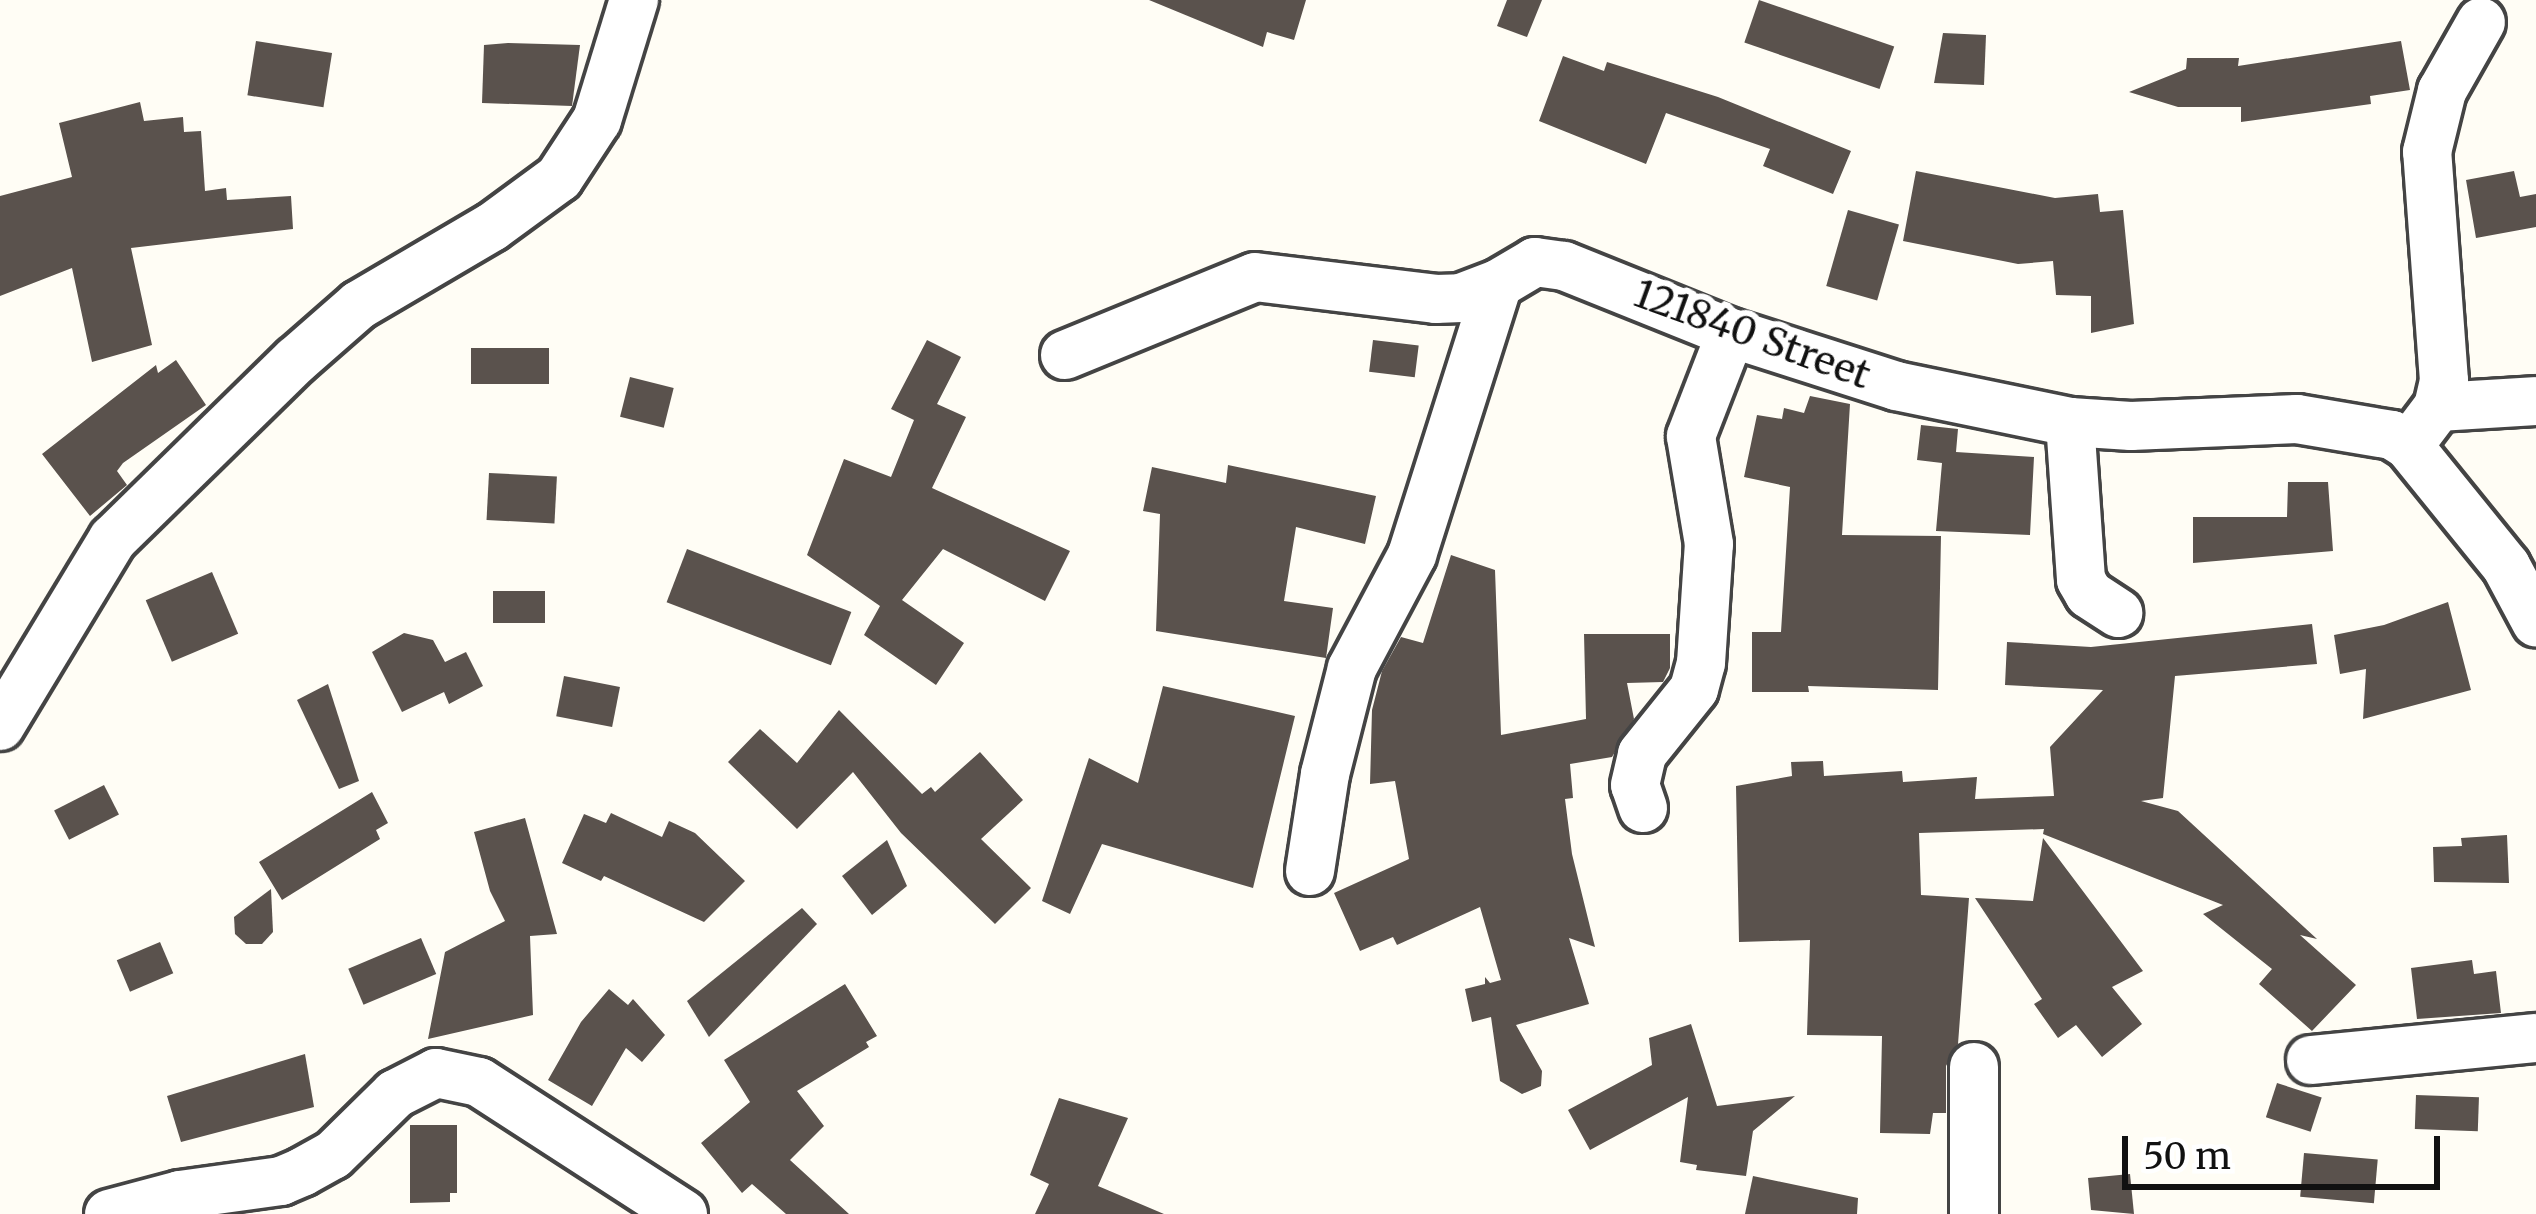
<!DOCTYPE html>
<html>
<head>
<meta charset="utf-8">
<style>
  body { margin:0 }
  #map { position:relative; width:2536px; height:1214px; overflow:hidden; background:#fffdf5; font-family:Merriweather,serif }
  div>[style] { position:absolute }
  .building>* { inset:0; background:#5a524d; transform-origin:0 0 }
  .roads { filter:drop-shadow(3px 0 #444) drop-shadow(-3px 0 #444) drop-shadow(0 3px #444) drop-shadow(0 -3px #444) }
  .minor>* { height:48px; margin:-24px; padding:0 24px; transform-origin:24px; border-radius:24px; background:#fff }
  span { translate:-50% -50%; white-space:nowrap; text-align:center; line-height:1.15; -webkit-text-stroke:12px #fff; paint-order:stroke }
  .street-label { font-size:39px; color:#111 }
  .scale { position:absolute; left:2122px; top:1136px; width:318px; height:54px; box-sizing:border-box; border:6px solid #111; border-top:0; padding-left:15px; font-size:36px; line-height:42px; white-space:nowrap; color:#111; -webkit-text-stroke:9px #fff; paint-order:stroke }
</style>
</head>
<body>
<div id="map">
  <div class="building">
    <div style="clip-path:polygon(1149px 0,1306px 0,1294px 40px,1267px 32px,1263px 47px)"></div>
    <div style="clip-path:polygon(1507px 0,1542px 0,1527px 37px,1497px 26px)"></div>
    <div style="left:1759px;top:0;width:143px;height:45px;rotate:19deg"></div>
    <div style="clip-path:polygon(1943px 33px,1986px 35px,1984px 85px,1934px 83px)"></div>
    <div style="left:256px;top:41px;width:77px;height:55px;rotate:9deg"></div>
    <div style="clip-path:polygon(2401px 41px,2410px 90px,2370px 96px,2371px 104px,2241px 122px,2241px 107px,2178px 107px,2129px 92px,2186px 69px,2187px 58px,2239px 58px,2238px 66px)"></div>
    <div style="clip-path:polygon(508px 43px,580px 45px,572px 106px,482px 103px,484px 45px)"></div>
    <div style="clip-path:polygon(1563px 56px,1604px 71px,1607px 62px,1718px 97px,1851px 151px,1833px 194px,1763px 166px,1770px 149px,1666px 113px,1646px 164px,1539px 121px)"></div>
    <div style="clip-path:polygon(140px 102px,144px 121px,183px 117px,184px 132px,201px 131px,205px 191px,226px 188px,227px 200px,291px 196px,293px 229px,131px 248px,152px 345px,92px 362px,72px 268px,0 296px,0 196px,72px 177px,59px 123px)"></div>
    <div style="clip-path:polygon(1916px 171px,2055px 198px,2098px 194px,2100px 212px,2123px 210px,2134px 324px,2091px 333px,2091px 296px,2056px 295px,2053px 261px,2018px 264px,1903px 241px)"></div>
    <div style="clip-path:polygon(2514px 171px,2520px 197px,2536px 194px,2536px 227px,2476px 238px,2466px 180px)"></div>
    <div style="left:1848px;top:210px;width:53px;height:79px;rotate:16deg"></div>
    <div style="clip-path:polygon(927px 340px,961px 357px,937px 404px,966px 417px,932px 488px,1070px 551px,1045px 601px,943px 549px,902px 600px,964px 643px,936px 685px,864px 635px,880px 606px,807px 555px,844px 459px,891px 477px,914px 420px,891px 409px)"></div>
    <div style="left:1373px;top:340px;width:46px;height:32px;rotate:7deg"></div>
    <div style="left:471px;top:348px;width:78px;height:36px"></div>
    <div style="clip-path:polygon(176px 360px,206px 405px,123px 463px,117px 471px,127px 485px,90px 516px,42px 454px,156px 365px,158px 373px)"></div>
    <div style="left:630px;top:377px;width:45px;height:41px;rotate:14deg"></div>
    <div style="clip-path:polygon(1810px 396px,1850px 404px,1842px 535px,1941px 536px,1938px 690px,1808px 686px,1809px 692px,1752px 692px,1752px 632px,1781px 632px,1790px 487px,1744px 477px,1757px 415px,1782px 419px,1784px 408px,1804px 413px)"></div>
    <div style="clip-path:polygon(1921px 425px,1958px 429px,1956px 452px,2034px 457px,2030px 535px,1936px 531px,1942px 463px,1917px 460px)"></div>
    <div style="clip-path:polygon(1228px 465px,1376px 496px,1365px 544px,1296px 527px,1284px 601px,1333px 608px,1326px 658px,1156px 631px,1160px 514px,1143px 511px,1152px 467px,1226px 483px)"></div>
    <div style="left:489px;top:473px;width:68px;height:47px;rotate:3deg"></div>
    <div style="clip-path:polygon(2288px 482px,2328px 482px,2333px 551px,2193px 563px,2193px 517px,2287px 517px)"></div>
    <div style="left:687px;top:549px;width:176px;height:57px;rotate:21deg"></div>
    <div style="clip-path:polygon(1451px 555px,1495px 570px,1501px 735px,1586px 719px,1584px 634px,1670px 634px,1670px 668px,1663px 682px,1627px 683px,1634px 719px,1612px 757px,1570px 764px,1573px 798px,1565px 799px,1572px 854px,1595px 947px,1569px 938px,1589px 1004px,1516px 1025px,1542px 1071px,1541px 1086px,1522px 1094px,1500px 1081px,1491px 1017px,1472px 1022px,1465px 989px,1485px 984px,1485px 977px,1490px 983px,1501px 980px,1480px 907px,1397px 945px,1393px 937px,1360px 951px,1334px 893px,1409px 859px,1395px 781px,1370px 784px,1372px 710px,1382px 671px,1401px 637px,1423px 643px)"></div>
    <div style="left:212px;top:572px;width:67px;height:72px;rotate:67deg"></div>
    <div style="left:493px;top:591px;width:52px;height:32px"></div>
    <div style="clip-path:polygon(2448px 602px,2471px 690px,2363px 719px,2366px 669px,2340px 674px,2334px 635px,2384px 625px)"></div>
    <div style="clip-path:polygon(2312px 624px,2317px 664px,2175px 676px,2163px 798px,2141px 801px,2178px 811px,2317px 939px,2300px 935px,2356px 985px,2312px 1031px,2259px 984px,2272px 969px,2203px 914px,2223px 905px,2043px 834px,2044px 829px,1919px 833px,1921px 895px,1969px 898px,1958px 1044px,1946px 1066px,1946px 1113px,1933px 1113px,1930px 1134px,1880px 1133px,1882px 1036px,1807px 1035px,1810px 940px,1739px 942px,1736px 786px,1792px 776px,1791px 762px,1823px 761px,1824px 776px,1902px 771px,1903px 782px,1977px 777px,1975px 799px,2054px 796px,2050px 747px,2103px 690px,2005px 685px,2007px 642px,2091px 647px)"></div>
    <div style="clip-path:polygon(404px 633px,433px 640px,445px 662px,466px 652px,483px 686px,449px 704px,444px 692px,402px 712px,372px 652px)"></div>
    <div style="left:564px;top:676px;width:57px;height:41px;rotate:11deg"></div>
    <div style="clip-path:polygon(328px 684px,359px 781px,339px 789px,297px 700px)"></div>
    <div style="clip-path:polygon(1163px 686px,1295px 716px,1253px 888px,1102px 844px,1070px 914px,1042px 901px,1089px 758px,1138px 783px)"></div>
    <div style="clip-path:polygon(839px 710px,922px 794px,931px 787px,935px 792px,980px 752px,1023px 800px,981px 839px,1031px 888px,995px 924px,901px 833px,853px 772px,797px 829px,728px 762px,760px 729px,797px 763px)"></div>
    <div style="left:104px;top:785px;width:33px;height:56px;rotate:63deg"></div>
    <div style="clip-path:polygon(372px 792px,388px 823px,376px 830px,380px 839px,282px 900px,259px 862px)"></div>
    <div style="clip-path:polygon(611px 813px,662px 837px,669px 821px,695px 833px,745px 881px,704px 922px,604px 876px,601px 881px,562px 863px,584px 814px,606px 823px)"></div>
    <div style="clip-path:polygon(525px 818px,557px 934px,530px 936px,533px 1015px,428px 1039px,445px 952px,505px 921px,490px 891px,474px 832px)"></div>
    <div style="clip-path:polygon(2507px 835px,2509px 883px,2434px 882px,2433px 847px,2462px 846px,2461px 838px)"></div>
    <div style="clip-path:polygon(2043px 838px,2143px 971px,2112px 987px,2142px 1024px,2102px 1057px,2076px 1025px,2058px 1038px,2034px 1004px,2042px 999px,1975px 898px,2033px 901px)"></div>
    <div style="clip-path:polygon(887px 840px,907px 886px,872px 915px,842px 876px)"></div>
    <div style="clip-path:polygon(271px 889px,273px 932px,262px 944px,246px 944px,235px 934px,234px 917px)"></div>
    <div style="clip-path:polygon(802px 908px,817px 924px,709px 1037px,687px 1001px)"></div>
    <div style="left:421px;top:938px;width:39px;height:79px;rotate:67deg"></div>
    <div style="left:160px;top:942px;width:34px;height:47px;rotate:67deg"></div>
    <div style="clip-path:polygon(2472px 960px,2474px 974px,2496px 971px,2501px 1013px,2417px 1019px,2411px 968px)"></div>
    <div style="clip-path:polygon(845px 984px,877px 1036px,866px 1042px,869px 1047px,797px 1091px,824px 1126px,790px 1160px,849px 1214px,786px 1214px,752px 1184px,742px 1193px,701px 1143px,750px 1102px,724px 1060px)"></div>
    <div style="clip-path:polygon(609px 989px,628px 1005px,633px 999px,665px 1035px,642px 1062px,626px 1048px,592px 1106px,548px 1080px,581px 1022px)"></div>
    <div style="clip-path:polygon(1691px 1024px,1717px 1106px,1795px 1096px,1753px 1131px,1746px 1176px,1696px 1170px,1697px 1165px,1680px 1162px,1688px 1097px,1590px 1150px,1568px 1110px,1652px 1065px,1649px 1038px)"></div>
    <div style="clip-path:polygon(305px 1054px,314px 1107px,181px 1142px,167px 1096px)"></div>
    <div style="left:2277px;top:1083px;width:47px;height:36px;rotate:18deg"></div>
    <div style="left:2416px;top:1095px;width:63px;height:34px;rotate:2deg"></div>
    <div style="clip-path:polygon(1059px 1098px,1128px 1118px,1098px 1186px,1164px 1214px,1035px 1214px,1049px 1184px,1030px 1175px)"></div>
    <div style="clip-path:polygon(410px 1125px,457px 1125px,457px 1193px,450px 1193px,450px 1202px,410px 1203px)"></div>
    <div style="left:2304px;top:1153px;width:74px;height:44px;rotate:5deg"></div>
    <div style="clip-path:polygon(2130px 1174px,2134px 1214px,2091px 1210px,2088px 1178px)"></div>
    <div style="clip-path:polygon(1753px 1176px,1858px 1198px,1857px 1214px,1745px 1214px)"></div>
  </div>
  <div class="roads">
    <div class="minor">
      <div style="left:1065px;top:355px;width:205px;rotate:-22.3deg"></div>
      <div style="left:1255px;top:277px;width:182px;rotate:6.9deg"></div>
      <div style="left:1436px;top:299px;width:25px;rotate:-2deg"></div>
      <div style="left:1461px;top:298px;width:40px;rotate:-21deg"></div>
      <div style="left:2438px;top:407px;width:27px;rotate:-77deg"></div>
      <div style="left:2444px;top:381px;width:230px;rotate:-94.2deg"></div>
      <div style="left:2427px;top:152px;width:63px;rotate:-76.2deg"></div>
      <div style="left:2442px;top:91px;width:79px;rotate:-60.5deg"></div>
      <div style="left:2070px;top:422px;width:158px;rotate:86deg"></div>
      <div style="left:2081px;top:580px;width:16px;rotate:60deg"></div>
      <div style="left:2089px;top:594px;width:35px;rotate:33deg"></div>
      <div style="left:2419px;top:432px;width:31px;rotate:-53deg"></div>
      <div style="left:2438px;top:407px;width:98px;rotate:-3.5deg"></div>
      <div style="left:0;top:726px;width:218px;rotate:-58.9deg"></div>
      <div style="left:113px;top:539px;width:255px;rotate:-44.4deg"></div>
      <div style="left:295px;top:361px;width:85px;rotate:-41.2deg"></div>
      <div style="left:359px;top:305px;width:154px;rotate:-30.4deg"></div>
      <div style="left:492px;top:227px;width:83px;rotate:-36.2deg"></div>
      <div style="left:559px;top:178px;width:69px;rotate:-56.8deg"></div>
      <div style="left:597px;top:120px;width:126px;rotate:-72.9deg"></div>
      <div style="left:1643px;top:808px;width:24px;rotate:-109deg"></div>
      <div style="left:1635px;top:785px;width:32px;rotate:-77deg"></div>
      <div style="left:1642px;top:754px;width:83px;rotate:-51.3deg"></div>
      <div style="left:1694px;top:689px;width:27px;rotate:-75deg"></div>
      <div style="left:1701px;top:663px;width:119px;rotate:-86.2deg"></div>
      <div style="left:1709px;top:544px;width:109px;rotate:-99.5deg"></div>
      <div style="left:1691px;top:436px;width:110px;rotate:-68.8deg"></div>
      <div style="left:1310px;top:871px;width:98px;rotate:-81.2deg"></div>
      <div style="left:1325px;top:774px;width:109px;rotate:-75.7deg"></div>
      <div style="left:1352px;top:668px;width:128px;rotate:-62deg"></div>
      <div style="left:1412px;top:555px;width:284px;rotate:-72.4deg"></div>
      <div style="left:1498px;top:284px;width:43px;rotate:-30.7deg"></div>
      <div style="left:1535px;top:262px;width:29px;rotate:8deg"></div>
      <div style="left:1564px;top:266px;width:180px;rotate:21.9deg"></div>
      <div style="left:1731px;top:333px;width:173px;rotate:17.8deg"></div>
      <div style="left:1896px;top:386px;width:178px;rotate:11.7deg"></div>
      <div style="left:2070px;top:422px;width:61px;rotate:3.8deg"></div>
      <div style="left:2131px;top:426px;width:166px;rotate:-2.4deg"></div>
      <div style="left:2297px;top:419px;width:96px;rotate:9.6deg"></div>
      <div style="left:2392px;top:435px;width:19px;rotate:32deg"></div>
      <div style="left:2408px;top:445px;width:156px;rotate:51deg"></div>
      <div style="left:2506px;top:566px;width:64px;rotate:61.8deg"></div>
      <div style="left:2311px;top:1060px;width:226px;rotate:-5.6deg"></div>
      <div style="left:1974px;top:1067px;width:147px;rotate:90deg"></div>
      <div style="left:109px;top:1214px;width:73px;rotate:-15deg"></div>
      <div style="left:180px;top:1195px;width:102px;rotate:-7.9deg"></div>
      <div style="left:281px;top:1181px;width:23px;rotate:-23deg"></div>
      <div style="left:302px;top:1172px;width:35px;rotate:-29deg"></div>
      <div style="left:333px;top:1155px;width:87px;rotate:-44.5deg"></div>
      <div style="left:395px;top:1094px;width:46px;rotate:-27.1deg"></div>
      <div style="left:436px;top:1073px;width:44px;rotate:11.8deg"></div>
      <div style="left:479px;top:1082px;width:243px;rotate:32.9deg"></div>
    </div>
  </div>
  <div class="street-label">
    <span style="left:1752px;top:335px;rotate:20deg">121840 Street</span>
  </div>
  <div class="scale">50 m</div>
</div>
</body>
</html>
